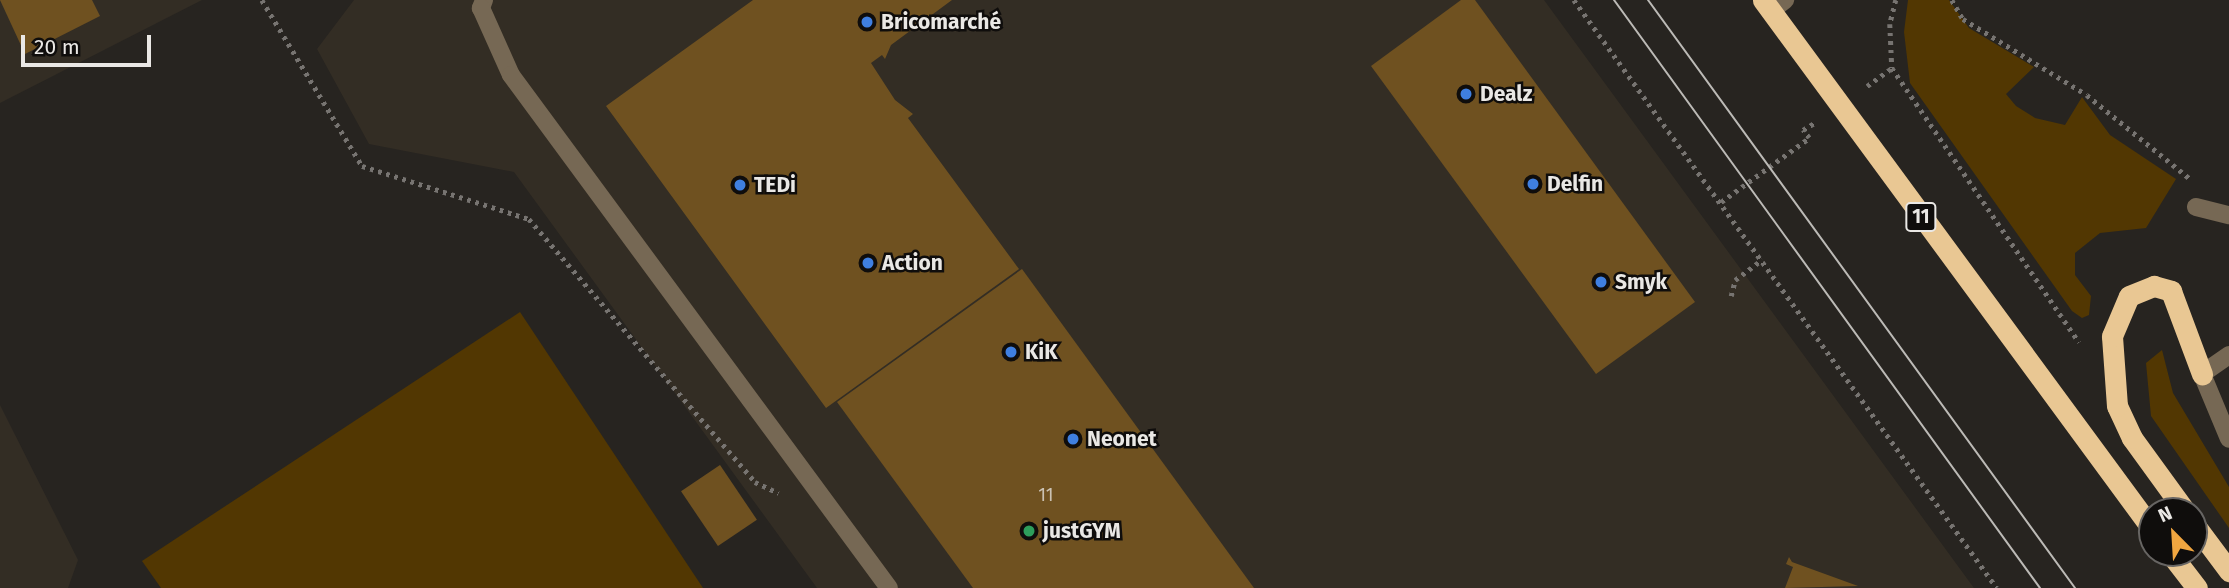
<!DOCTYPE html>
<html>
<head>
<meta charset="utf-8">
<style>
  body { margin:0 }
  #map { position:relative; width:2229px; height:588px; overflow:hidden; background:#272420; font-family:"Fira Sans",sans-serif }
  div>[style] { position:absolute }
  .built>* { inset:0; background:#332d24 }
  .green>* { inset:0; background:#523702 }
  .building>* { inset:0; background:#6f5120; transform-origin:0 0 }
  .path>* { height:4.5px; margin-top:-2.25px; transform-origin:0; background:repeating-linear-gradient(90deg,#777471 0 3.5px,transparent 0 8.5px) }
  .minor>* { height:18px; margin:-9px; padding:0 9px; transform-origin:9px; border-radius:9px; background:#766854 }
  .highway>* { height:21px; margin:-10.5px; padding:0 10.5px; transform-origin:10.5px; border-radius:10.5px; background:#e9c793 }
  .tram>* { height:2px; margin:-1px; padding:0 1px; transform-origin:1px; border-radius:1px; background:#bcbab6 }
  .dots>* { width:19px; height:19px; translate:-50% -50%; box-sizing:border-box; border:4px solid #0f0d0c; border-radius:50% }
  span { translate:-50% -50%; white-space:nowrap; text-align:center; line-height:1.15; -webkit-text-stroke:5px #0f0d0c; paint-order:stroke }
  .number-label { font-size:18px; color:#cbc2b4 }
  .number-label span { -webkit-text-stroke-width:0 }
  .shield-label span { padding:2px 5px; background:#0f0d0c; border:2px solid; border-radius:5px; -webkit-text-stroke-width:0 }
  .shield-label { font-size:19px; color:#eae8e5; font-weight:700 }
  .poi-label { font-size:21px; color:#eae8e5; font-weight:700 }
  .left { translate:0 -50%; text-align:left }
  .north { position:absolute; left:2138px; top:497px; width:70px; height:70px; box-sizing:border-box; background:#0f0d0c; border:2px solid #676563; border-radius:50%; rotate:336deg; font-size:19px; font-weight:700; line-height:28px; text-align:center; color:#eae8e5 }
  .north::after { content:''; display:block; margin:auto; width:24px; height:32px; background:#f1a640; clip-path:polygon(50% 0,100% 100%,50% 72%,0 100%) }
  .scale { position:absolute; left:21px; top:35px; width:130px; height:32px; box-sizing:border-box; border:4px solid #eae8e5; border-top:0; padding-left:9px; font-size:21px; line-height:24px; white-space:nowrap; color:#eae8e5; -webkit-text-stroke:5px #0f0d0c; paint-order:stroke }
</style>
</head>
<body>
<div id="map">
  <div class="built">
    <div style="clip-path:polygon(0 0,202px 0,0 103px)"></div>
    <div style="clip-path:polygon(354px 0,1544px 0,1974px 588px,817px 588px,514px 172px,369px 144px,317px 49px)"></div>
    <div style="clip-path:polygon(0 405px,78px 560px,68px 588px,0 588px)"></div>
  </div>
  <div class="green">
    <div style="clip-path:polygon(1908px 0,1949px 0,1969px 28px,2034px 67px,2006px 94px,2016px 106px,2035px 118px,2065px 125px,2082px 97px,2110px 135px,2176px 179px,2146px 228px,2100px 233px,2075px 253px,2075px 275px,2091px 296px,2089px 315px,2082px 318px,2072px 311px,1910px 83px,1904px 32px)"></div>
    <div style="clip-path:polygon(520px 312px,703px 588px,161px 588px,142px 561px)"></div>
    <div style="clip-path:polygon(2162px 350px,2173px 393px,2229px 487px,2229px 528px,2151px 416px,2146px 363px)"></div>
  </div>
  <div class="building">
    <div style="clip-path:polygon(0 0,92px 0,100px 16px,25px 54px)"></div>
    <div style="clip-path:polygon(753px 0,952px 0,891px 45px,885px 59px,882px 55px,871px 63px,895px 100px,913px 114px,908px 118px,1019px 269px,826px 408px,606px 106px)"></div>
    <div style="clip-path:polygon(1461px 0,1475px 0,1695px 302px,1596px 374px,1371px 66px)"></div>
    <div style="clip-path:polygon(1022px 269px,1254px 588px,973px 588px,837px 402px)"></div>
    <div style="left:720px;top:465px;width:66px;height:47px;rotate:56deg"></div>
    <div style="clip-path:polygon(1789px 557px,1792px 562px,1858px 586px,1785px 588px,1793px 567px,1786px 564px)"></div>
  </div>
  <div class="path">
    <div style="left:262px;top:0;width:194px;rotate:58.9deg"></div>
    <div style="left:362px;top:166px;width:175px;rotate:17.6deg"></div>
    <div style="left:529px;top:219px;width:347px;rotate:49.3deg"></div>
    <div style="left:755px;top:482px;width:26px;rotate:25deg"></div>
    <div style="left:1574px;top:0;width:724px;rotate:54.27deg"></div>
    <div style="left:1896px;top:0;width:25px;rotate:104deg"></div>
    <div style="left:1890px;top:24px;width:44px;rotate:87.4deg"></div>
    <div style="left:1892px;top:68px;width:332px;rotate:55.7deg"></div>
    <div style="left:1952px;top:0;width:22px;rotate:60deg"></div>
    <div style="left:1963px;top:19px;width:145px;rotate:31.5deg"></div>
    <div style="left:2087px;top:95px;width:132px;rotate:39.1deg"></div>
    <div style="left:1867px;top:86px;width:31px;rotate:-36deg"></div>
    <div style="left:1721px;top:202px;width:109px;rotate:-36deg"></div>
    <div style="left:1809px;top:138px;width:10px;rotate:-127deg"></div>
    <div style="left:1803px;top:130px;width:13px;rotate:-32deg"></div>
    <div style="left:1731px;top:296px;width:16px;rotate:-76deg"></div>
    <div style="left:1735px;top:280px;width:34px;rotate:-37deg"></div>
  </div>
  <div class="minor">
    <div style="left:484px;top:0;width:9px;rotate:111deg"></div>
    <div style="left:481px;top:8px;width:73px;rotate:65.9deg"></div>
    <div style="left:511px;top:75px;width:637px;rotate:53.62deg"></div>
    <div style="left:1771px;top:11px;width:18px;rotate:-38deg"></div>
    <div style="left:2196px;top:207px;width:34px;rotate:14deg"></div>
    <div style="left:2229px;top:355px;width:33px;rotate:145deg"></div>
    <div style="left:2202px;top:374px;width:70px;rotate:67.4deg"></div>
  </div>
  <div class="highway">
    <div style="left:1763px;top:0;width:657px;rotate:53.67deg"></div>
    <div style="left:2185px;top:511px;width:90px;rotate:-126deg"></div>
    <div style="left:2132px;top:438px;width:35px;rotate:-115deg"></div>
    <div style="left:2117px;top:406px;width:70px;rotate:-94.1deg"></div>
    <div style="left:2112px;top:336px;width:43px;rotate:-67deg"></div>
    <div style="left:2129px;top:296px;width:27px;rotate:-22deg"></div>
    <div style="left:2154px;top:286px;width:18px;rotate:16deg"></div>
    <div style="left:2171px;top:291px;width:89px;rotate:69.5deg"></div>
    <div style="left:2194px;top:524px;width:59px;rotate:53.3deg"></div>
    <div style="left:2170px;top:553px;width:44px;rotate:52.4deg"></div>
  </div>
  <div class="tram">
    <div style="left:1614px;top:0;width:726px;rotate:54.08deg"></div>
    <div style="left:1648px;top:0;width:727px;rotate:54.01deg"></div>
  </div>
  <div class="dots">
    <div style="left:867px;top:22px;background:#3f7fe0"></div>
    <div style="left:1466px;top:94px;background:#3f7fe0"></div>
    <div style="left:1533px;top:184px;background:#3f7fe0"></div>
    <div style="left:740px;top:185px;background:#3f7fe0"></div>
    <div style="left:868px;top:263px;background:#3f7fe0"></div>
    <div style="left:1601px;top:282px;background:#3f7fe0"></div>
    <div style="left:1011px;top:352px;background:#3f7fe0"></div>
    <div style="left:1073px;top:439px;background:#3f7fe0"></div>
    <div style="left:1029px;top:531px;background:#2e9e5b"></div>
  </div>
  <div class="number-label">
    <span style="left:1046px;top:495px">11</span>
  </div>
  <div class="shield-label">
    <span style="left:1921px;top:217px">11</span>
  </div>
  <div class="poi-label">
    <span class="left" style="left:881px;top:22px">Bricomarché</span>
    <span class="left" style="left:1480px;top:94px">Dealz</span>
    <span class="left" style="left:1547px;top:184px">Delfin</span>
    <span class="left" style="left:754px;top:185px">TEDi</span>
    <span class="left" style="left:882px;top:263px">Action</span>
    <span class="left" style="left:1615px;top:282px">Smyk</span>
    <span class="left" style="left:1025px;top:352px">KiK</span>
    <span class="left" style="left:1087px;top:439px">Neonet</span>
    <span class="left" style="left:1043px;top:531px">justGYM</span>
  </div>
  <div class="north">N</div>
  <div class="scale">20 m</div>
</div>
</body>
</html>
